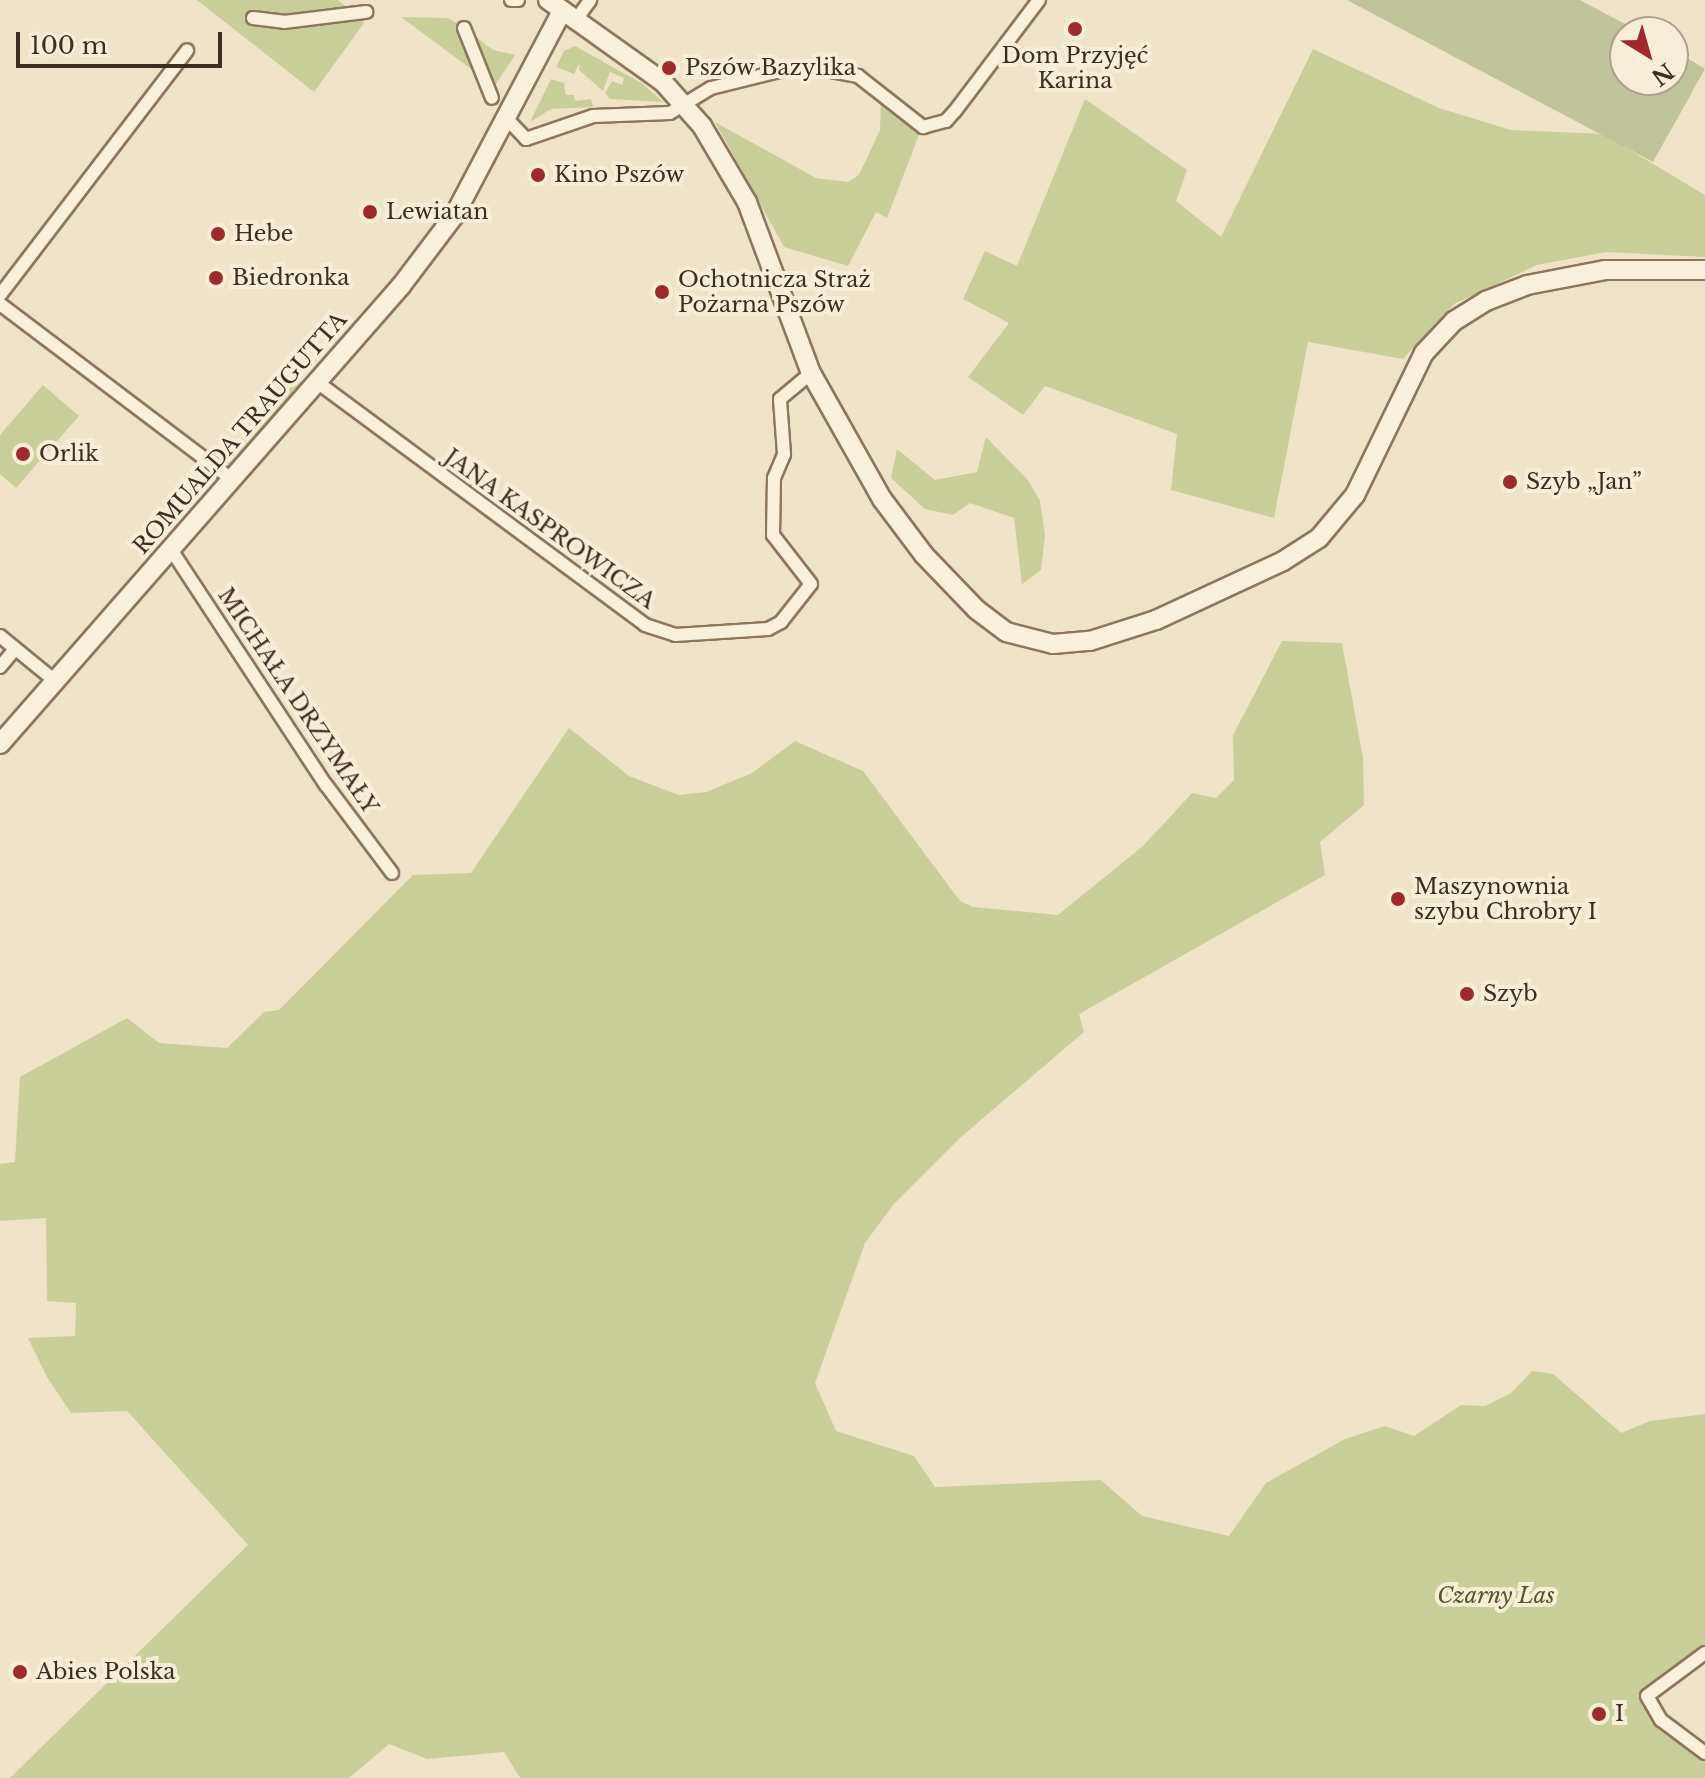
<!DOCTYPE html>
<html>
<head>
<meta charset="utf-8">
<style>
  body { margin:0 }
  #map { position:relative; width:1705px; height:1778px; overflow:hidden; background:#f0e4c8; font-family:"Libre Baskerville",serif }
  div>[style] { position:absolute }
  .green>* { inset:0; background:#c9cf9b }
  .cemetery>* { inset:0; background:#bfc49a }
  .roads { filter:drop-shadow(2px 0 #8d765c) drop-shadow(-2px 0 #8d765c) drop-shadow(0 2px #8d765c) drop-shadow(0 -2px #8d765c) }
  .street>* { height:12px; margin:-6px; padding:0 6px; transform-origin:6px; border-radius:6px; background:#faf1dc }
  .secondary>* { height:18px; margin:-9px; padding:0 9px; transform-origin:9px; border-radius:9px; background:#faf1dc }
  .dots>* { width:22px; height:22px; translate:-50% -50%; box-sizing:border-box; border:4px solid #f7eed8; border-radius:50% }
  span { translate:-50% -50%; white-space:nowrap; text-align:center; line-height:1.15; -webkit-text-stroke:8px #f7eed8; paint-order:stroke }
  .poi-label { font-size:22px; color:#3d2e20 }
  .left { translate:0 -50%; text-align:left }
  .street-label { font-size:22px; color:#3d2e20 }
  .park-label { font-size:22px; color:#4d5a26; font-style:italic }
  .north { position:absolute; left:1609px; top:16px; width:80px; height:80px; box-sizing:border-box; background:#f7eed8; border:2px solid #ada18e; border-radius:50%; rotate:143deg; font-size:22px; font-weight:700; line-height:32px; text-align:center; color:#3d2e20 }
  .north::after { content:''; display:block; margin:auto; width:28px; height:36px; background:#9e2a2b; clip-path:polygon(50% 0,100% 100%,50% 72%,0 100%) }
  .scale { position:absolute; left:16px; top:32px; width:206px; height:36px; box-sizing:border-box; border:4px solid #3d2e20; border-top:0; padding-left:10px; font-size:24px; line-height:28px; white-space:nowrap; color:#3d2e20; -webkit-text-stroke:6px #f7eed8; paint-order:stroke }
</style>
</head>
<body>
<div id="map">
  <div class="green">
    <div style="clip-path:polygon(197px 0,338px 0,364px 23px,314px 92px)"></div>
    <div style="clip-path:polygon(401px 17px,448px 18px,458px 24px,475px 67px,471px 69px)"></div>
    <div style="clip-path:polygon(468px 31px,493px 50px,515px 55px,492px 90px)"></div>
    <div style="clip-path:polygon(575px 46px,643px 84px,663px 102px,610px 99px,605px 93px,612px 81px,622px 85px,624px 78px,610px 72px,603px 91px,579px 70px,580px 62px,574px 74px,556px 67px,564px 51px)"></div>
    <div style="clip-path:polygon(1313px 49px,1439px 108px,1511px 130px,1603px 134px,1705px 195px,1705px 257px,1606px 252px,1537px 265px,1454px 304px,1403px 359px,1308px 342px,1274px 518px,1171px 490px,1177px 434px,1045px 386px,1023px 415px,968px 377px,1009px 323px,963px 299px,985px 251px,1017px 266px,1085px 99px,1187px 170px,1176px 201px,1221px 237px)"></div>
    <div style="clip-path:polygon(551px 79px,564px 83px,566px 95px,574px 95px,575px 101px,591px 99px,593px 107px,551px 109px,530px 122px)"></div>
    <div style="clip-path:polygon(881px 98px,919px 135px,887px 218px,876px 212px,848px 266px,784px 247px,715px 122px,816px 178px,848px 182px,859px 175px,880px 130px)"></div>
    <div style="clip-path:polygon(293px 374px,303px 384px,233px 466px,223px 463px,283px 378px)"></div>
    <div style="clip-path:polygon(43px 385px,79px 416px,16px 488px,0 474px,0 435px)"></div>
    <div style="clip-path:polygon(986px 437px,1028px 480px,1040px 501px,1045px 535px,1041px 570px,1022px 584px,1014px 518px,970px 503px,953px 515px,925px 509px,891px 478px,897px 449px,935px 480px,977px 472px)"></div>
    <div style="clip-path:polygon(1282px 641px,1342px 643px,1363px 758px,1364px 805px,1320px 842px,1325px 875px,1079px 1014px,1084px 1032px,961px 1137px,893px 1205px,865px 1243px,815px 1383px,836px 1431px,914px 1456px,935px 1487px,1101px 1480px,1142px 1516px,1229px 1536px,1266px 1483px,1345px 1439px,1385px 1426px,1414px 1436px,1461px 1405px,1485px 1406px,1511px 1393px,1532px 1371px,1553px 1374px,1621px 1433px,1650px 1421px,1705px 1414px,1705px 1653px,1657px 1684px,1650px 1707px,1705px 1753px,1705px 1778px,520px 1778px,504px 1752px,427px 1759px,389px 1744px,349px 1778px,10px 1778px,248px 1545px,127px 1411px,71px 1413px,47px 1377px,28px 1338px,75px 1336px,76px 1303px,47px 1301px,46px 1218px,0 1221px,0 1164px,15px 1162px,20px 1077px,127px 1018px,159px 1043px,227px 1048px,264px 1012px,279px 1010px,413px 875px,471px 873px,569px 728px,629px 776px,679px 795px,706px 792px,752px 773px,795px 741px,863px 771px,960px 901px,973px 907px,1058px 915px,1143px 846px,1192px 793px,1216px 798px,1234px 780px,1233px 735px)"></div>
  </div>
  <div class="cemetery">
    <div style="clip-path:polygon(1347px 0,1580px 0,1640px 32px,1625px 32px,1625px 80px,1673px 80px,1673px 49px,1705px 69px,1653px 162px)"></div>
  </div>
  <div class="roads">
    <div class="street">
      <div style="left:511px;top:0;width:7px"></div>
      <div style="left:253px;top:18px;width:31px;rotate:7deg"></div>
      <div style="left:284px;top:22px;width:83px;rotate:-7deg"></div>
      <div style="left:575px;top:21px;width:26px;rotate:-54deg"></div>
      <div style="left:464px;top:28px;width:75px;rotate:68.2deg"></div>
      <div style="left:506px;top:118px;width:29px;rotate:46deg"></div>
      <div style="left:526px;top:139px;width:71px;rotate:-18.9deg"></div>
      <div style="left:593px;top:116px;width:77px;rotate:-2.2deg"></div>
      <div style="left:670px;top:113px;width:48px;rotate:-31.4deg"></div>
      <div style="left:711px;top:88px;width:75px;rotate:-13.9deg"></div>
      <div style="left:784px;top:70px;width:31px;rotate:-4deg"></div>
      <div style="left:815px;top:68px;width:44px;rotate:10.5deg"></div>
      <div style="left:858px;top:76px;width:83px;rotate:38.1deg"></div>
      <div style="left:923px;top:127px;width:24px;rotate:-15deg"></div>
      <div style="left:946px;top:121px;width:13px;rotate:-48deg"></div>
      <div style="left:955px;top:111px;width:139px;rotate:-52.9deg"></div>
      <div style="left:0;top:295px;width:308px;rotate:-52.6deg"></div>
      <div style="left:0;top:304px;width:292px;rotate:37.1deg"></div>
      <div style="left:317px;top:382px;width:408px;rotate:36.5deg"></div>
      <div style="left:645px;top:625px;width:32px;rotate:18deg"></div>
      <div style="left:675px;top:635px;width:93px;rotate:-3.7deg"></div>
      <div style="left:768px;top:629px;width:15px;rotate:-28deg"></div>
      <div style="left:781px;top:622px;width:48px;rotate:-51.7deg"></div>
      <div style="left:811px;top:584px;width:62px;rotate:-127.8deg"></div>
      <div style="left:773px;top:535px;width:57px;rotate:-89deg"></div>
      <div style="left:774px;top:478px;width:26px;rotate:-67deg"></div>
      <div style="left:784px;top:454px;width:55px;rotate:-94.2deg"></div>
      <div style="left:780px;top:399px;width:40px;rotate:-40deg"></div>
      <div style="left:172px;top:551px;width:280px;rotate:56.7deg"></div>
      <div style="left:326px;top:785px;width:110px;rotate:53.1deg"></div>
      <div style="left:0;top:636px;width:71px;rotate:39.3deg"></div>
      <div style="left:0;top:667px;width:23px;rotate:-50deg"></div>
      <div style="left:1705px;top:1653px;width:72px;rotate:143.4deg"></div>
      <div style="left:1647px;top:1696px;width:28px;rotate:60deg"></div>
      <div style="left:1661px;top:1720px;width:55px;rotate:36.9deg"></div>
    </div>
    <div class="secondary">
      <div style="left:548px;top:0;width:141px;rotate:35.5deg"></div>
      <div style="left:663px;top:82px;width:59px;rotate:48.4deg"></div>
      <div style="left:702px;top:126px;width:88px;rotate:59.4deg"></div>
      <div style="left:747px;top:202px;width:183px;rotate:69.5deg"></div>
      <div style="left:811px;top:373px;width:145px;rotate:60.6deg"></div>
      <div style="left:882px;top:499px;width:70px;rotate:53.1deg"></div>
      <div style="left:924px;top:555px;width:76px;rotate:46.1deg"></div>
      <div style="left:977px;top:610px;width:36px;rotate:37deg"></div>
      <div style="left:1006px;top:632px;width:49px;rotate:14.3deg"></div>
      <div style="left:1053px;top:644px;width:37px;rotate:-5deg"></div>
      <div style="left:1090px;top:641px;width:69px;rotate:-17.7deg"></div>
      <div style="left:1156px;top:620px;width:140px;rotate:-24.9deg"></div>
      <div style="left:1283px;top:561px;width:43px;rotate:-32.6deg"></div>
      <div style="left:1319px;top:538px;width:56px;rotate:-50.1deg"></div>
      <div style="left:1355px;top:495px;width:158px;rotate:-64.1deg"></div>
      <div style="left:1424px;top:353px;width:44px;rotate:-46.8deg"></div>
      <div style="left:1454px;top:321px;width:38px;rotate:-32deg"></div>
      <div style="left:1486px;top:301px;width:44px;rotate:-21.3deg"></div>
      <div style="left:1527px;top:285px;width:79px;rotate:-10.9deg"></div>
      <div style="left:1605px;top:270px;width:100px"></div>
      <div style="left:0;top:744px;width:609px;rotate:-48.8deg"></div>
      <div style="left:401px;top:286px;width:88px;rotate:-52.9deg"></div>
      <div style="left:454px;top:216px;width:232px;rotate:-62.2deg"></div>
    </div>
  </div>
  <div class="dots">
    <div style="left:1075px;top:29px;background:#9e2a2b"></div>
    <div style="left:669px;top:68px;background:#9e2a2b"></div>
    <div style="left:538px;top:175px;background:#9e2a2b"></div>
    <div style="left:370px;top:212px;background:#9e2a2b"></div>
    <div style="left:218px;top:234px;background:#9e2a2b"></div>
    <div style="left:216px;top:278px;background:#9e2a2b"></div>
    <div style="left:662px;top:292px;background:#9e2a2b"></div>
    <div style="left:23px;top:454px;background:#9e2a2b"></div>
    <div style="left:1510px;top:482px;background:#9e2a2b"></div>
    <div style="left:1398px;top:899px;background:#9e2a2b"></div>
    <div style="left:1467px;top:994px;background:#9e2a2b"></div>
    <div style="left:20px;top:1672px;background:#9e2a2b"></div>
    <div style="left:1599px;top:1714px;background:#9e2a2b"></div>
  </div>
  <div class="poi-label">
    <span style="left:1075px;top:68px">Dom Przyjęć<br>Karina</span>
    <span class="left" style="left:685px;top:68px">Pszów Bazylika</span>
    <span class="left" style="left:554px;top:175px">Kino Pszów</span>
    <span class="left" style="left:386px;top:212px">Lewiatan</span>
    <span class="left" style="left:234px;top:234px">Hebe</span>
    <span class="left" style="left:232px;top:278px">Biedronka</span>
    <span class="left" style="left:678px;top:292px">Ochotnicza Straż<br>Pożarna Pszów</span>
    <span class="left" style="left:39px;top:454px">Orlik</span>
    <span class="left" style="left:1526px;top:482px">Szyb „Jan”</span>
    <span class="left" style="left:1414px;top:899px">Maszynownia<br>szybu Chrobry I</span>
    <span class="left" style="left:1483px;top:994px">Szyb</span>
    <span class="left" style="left:36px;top:1672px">Abies Polska</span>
    <span class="left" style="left:1615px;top:1714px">I</span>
  </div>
  <div class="street-label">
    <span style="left:240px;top:433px;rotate:-49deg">ROMUALDA TRAUGUTTA</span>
    <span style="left:550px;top:529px;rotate:36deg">JANA KASPROWICZA</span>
    <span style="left:298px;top:701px;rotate:56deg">MICHAŁA DRZYMAŁY</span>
  </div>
  <div class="park-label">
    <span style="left:1496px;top:1596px">Czarny Las</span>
  </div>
  <div class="north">N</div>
  <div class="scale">100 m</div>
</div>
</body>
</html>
